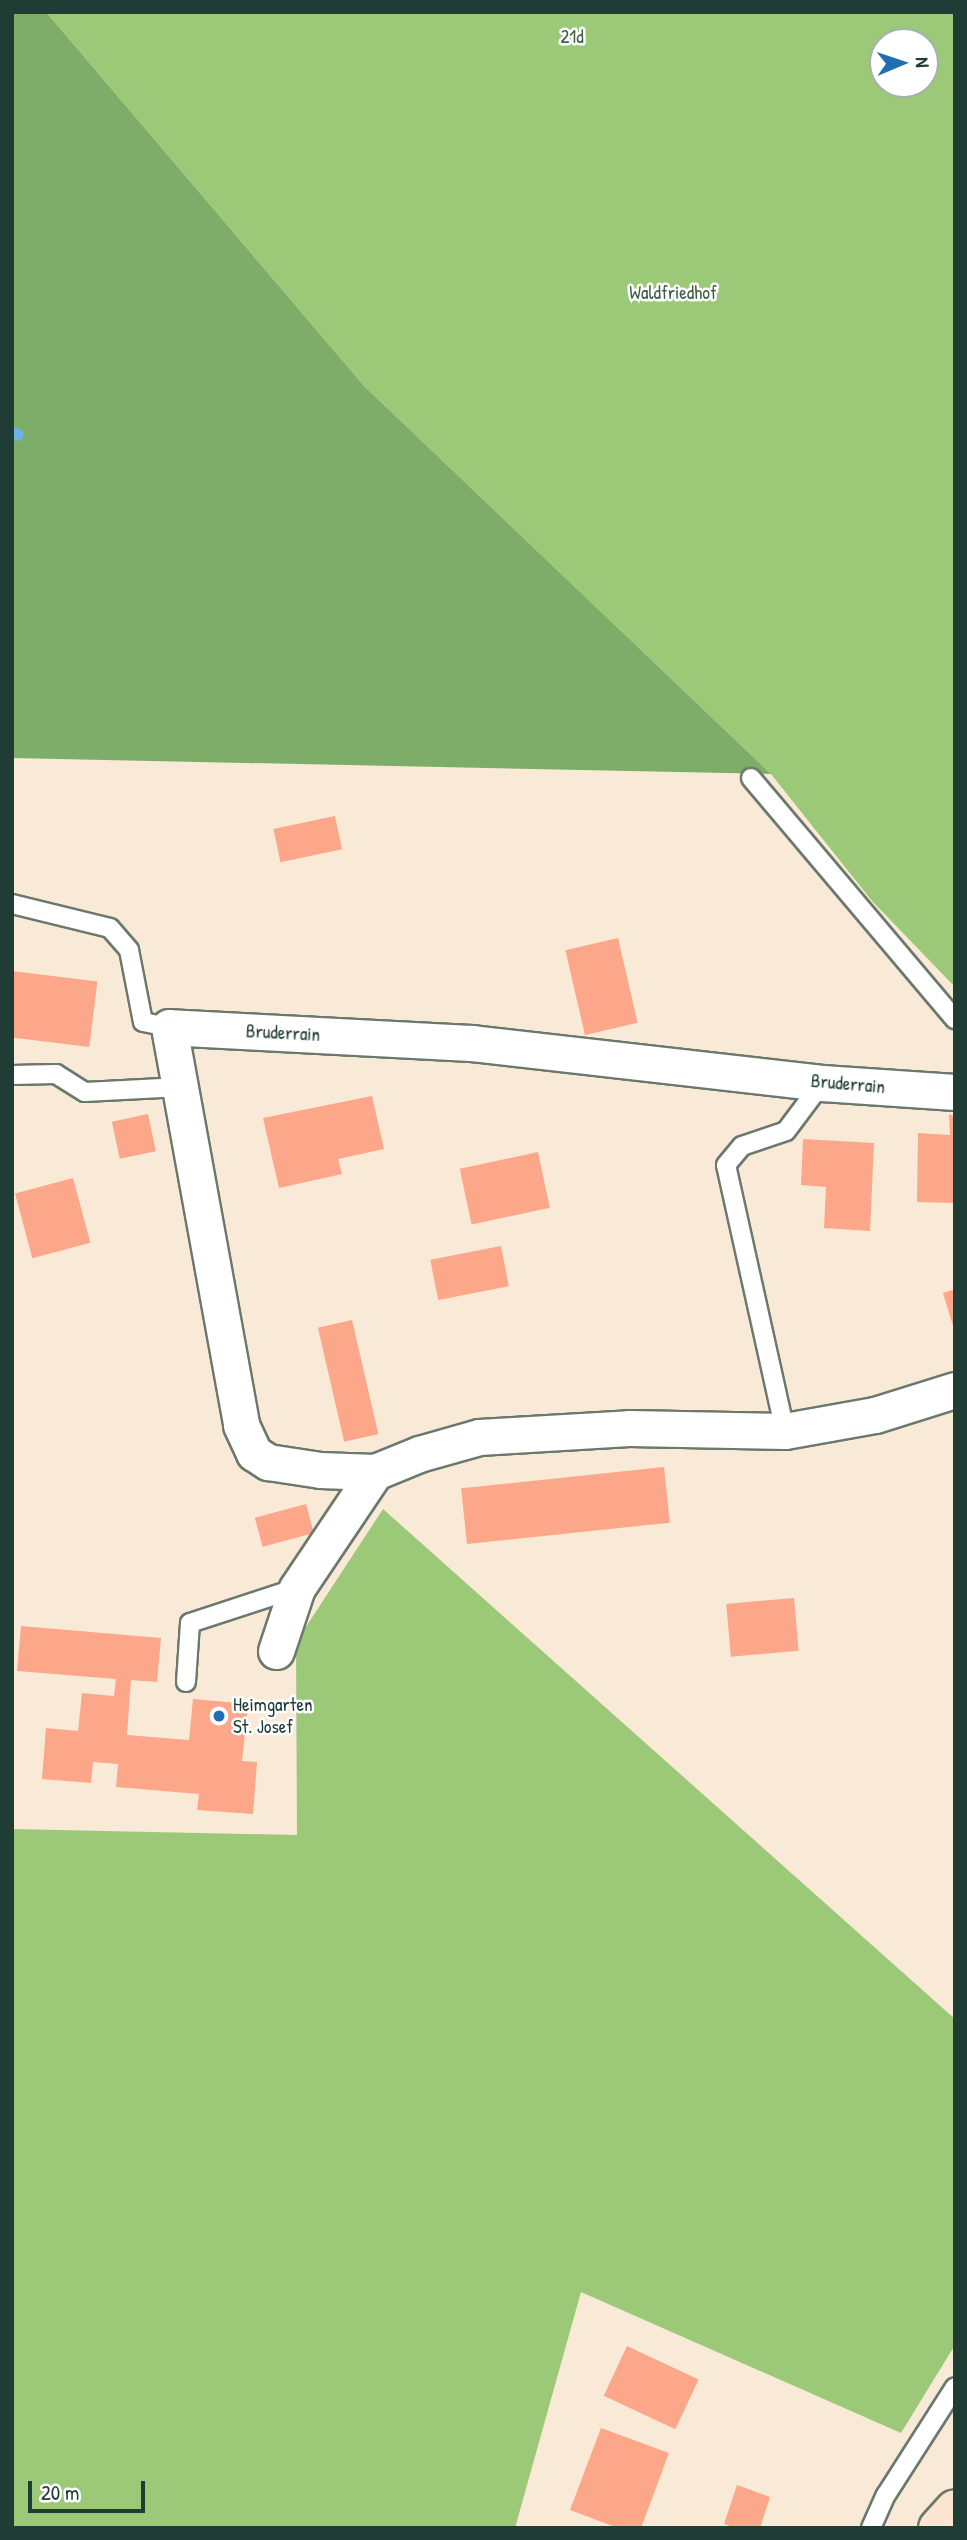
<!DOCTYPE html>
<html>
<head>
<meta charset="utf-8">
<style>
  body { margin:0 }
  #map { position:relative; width:967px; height:2540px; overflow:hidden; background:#f9e9d7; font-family:"Patrick Hand",sans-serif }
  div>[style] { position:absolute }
  .green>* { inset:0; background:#9cc977 }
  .forest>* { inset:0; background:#7dad68 }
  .stream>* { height:12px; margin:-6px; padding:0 6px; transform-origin:6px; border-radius:6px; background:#6fb3e5 }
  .building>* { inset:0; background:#fca68a; transform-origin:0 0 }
  .roads { filter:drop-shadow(2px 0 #6b796d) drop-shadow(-2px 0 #6b796d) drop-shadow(0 2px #6b796d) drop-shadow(0 -2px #6b796d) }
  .lane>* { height:18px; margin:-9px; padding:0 9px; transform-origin:9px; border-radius:9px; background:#fff }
  .street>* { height:35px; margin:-17.5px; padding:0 17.5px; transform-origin:17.5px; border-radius:17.5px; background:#fff }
  .secondary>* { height:38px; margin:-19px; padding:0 19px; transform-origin:19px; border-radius:19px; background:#fde4d1 }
  .dots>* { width:19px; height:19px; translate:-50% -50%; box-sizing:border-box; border:4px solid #fff; border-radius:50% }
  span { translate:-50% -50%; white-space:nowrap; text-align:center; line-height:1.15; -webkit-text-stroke:5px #fff; paint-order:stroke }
  .park-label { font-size:19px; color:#3e6045 }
  .street-label { font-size:19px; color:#1f3d34 }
  .poi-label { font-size:19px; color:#1f3d34 }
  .left { translate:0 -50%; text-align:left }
  .frame { position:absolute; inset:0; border:14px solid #1f3d34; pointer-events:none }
  .north { position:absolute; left:869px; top:28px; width:70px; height:70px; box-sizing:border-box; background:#fff; border:2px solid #a5b1ae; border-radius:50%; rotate:88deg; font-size:19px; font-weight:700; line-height:28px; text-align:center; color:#1f3d34 }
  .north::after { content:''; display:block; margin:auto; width:24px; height:32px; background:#1f6fb2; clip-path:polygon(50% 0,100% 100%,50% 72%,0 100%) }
  .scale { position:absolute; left:28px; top:2481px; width:117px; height:32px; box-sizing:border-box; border:4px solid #1f3d34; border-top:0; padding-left:9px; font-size:21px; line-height:24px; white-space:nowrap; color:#1f3d34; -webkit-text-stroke:5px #fff; paint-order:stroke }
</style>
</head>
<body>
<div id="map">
  <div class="green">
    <div style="clip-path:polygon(evenodd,46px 12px,955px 12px,955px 987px,872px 901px,771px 774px,364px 386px,46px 12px,883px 42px,925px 42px,925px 84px,883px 84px,883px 42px)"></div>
    <div style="clip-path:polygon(383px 1509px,955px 2019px,955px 2345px,901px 2433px,581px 2292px,515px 2528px,12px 2528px,12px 1829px,297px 1835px,296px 1642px)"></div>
  </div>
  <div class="forest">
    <div style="clip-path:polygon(12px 12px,46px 12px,364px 386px,771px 774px,12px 758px)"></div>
  </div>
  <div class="stream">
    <div style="left:12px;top:433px;width:6px;rotate:18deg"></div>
  </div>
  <div class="building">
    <div style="left:335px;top:816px;width:34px;height:63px;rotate:78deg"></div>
    <div style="left:618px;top:938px;width:87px;height:54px;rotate:77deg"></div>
    <div style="left:12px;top:971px;width:86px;height:66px;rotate:7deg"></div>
    <div style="clip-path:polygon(372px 1096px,384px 1149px,338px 1159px,342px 1174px,279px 1188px,263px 1118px)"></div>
    <div style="left:148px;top:1114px;width:38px;height:37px;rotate:78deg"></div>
    <div style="clip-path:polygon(949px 1114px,955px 1117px,955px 1203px,917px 1202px,918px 1133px,950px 1135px)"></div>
    <div style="clip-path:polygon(803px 1139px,874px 1143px,870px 1231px,824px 1228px,826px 1187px,801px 1185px)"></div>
    <div style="left:538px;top:1152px;width:57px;height:80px;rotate:78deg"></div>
    <div style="left:73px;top:1178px;width:67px;height:60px;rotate:75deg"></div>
    <div style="left:501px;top:1246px;width:41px;height:72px;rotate:79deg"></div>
    <div style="clip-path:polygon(955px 1289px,955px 1329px,954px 1329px,943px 1293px)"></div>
    <div style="left:352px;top:1320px;width:117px;height:35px;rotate:77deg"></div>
    <div style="left:664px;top:1467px;width:56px;height:204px;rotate:84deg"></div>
    <div style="left:306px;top:1504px;width:30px;height:53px;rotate:75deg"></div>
    <div style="left:794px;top:1598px;width:53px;height:68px;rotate:85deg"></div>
    <div style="clip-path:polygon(21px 1626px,161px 1638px,157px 1682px,131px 1680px,127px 1735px,189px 1740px,193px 1699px,248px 1704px,242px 1761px,257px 1762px,253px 1814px,197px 1810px,199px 1794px,116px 1787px,118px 1764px,93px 1762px,91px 1783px,42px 1779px,46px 1728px,78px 1731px,82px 1693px,114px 1696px,116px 1679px,17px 1671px)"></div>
    <div style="left:627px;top:2346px;width:79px;height:55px;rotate:25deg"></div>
    <div style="clip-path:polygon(601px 2428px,669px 2453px,641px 2528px,618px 2528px,570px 2510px)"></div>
    <div style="clip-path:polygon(737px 2485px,770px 2497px,760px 2528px,736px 2528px,724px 2524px)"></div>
  </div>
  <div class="roads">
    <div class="lane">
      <div style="left:751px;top:778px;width:316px;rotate:49.8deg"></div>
      <div style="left:12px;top:904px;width:101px;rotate:13.8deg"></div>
      <div style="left:110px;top:928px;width:29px;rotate:49deg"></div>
      <div style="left:129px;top:950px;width:73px;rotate:79deg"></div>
      <div style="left:143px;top:1022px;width:26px;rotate:11deg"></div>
      <div style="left:12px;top:1075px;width:44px;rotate:-1.3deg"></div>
      <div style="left:56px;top:1074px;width:34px;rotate:32deg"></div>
      <div style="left:85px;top:1092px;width:96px;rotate:-3deg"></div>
      <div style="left:785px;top:1431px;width:272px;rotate:-102.5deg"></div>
      <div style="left:726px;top:1165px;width:25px;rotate:-50deg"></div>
      <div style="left:742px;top:1146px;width:46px;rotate:-18.8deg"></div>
      <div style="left:786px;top:1131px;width:60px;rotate:-53.1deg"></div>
      <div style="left:186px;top:1682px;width:59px;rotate:-86.1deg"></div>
      <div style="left:190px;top:1623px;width:113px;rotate:-18.1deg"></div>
      <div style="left:871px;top:2528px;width:36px;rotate:-66deg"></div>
      <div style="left:886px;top:2495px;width:128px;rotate:-57.4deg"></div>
    </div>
    <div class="street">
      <div style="left:955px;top:1092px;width:133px;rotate:-176.1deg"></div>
      <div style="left:822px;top:1083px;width:352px;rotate:-173.5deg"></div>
      <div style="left:472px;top:1043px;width:303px;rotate:-177deg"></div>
      <div style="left:169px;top:1027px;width:404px;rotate:79.7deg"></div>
      <div style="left:241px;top:1425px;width:31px;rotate:65deg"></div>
      <div style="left:254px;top:1453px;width:17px;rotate:33deg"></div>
      <div style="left:268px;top:1462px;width:53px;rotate:8.7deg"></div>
      <div style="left:320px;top:1470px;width:55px;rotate:2.1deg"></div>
      <div style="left:375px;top:1472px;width:48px;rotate:-22.2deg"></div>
      <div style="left:419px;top:1454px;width:62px;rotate:-15.8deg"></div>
      <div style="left:479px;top:1437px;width:150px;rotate:-3.4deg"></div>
      <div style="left:629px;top:1428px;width:156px;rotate:1.1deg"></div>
      <div style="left:785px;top:1431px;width:91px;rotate:-10.1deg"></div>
      <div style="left:875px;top:1415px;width:84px;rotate:-17.4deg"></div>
      <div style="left:276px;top:1651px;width:66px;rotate:-71.6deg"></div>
      <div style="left:297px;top:1588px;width:140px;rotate:-56.1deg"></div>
    </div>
    <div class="secondary">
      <div style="left:938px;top:2528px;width:25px;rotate:-48deg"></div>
    </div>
  </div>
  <div class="dots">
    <div style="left:219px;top:1716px;background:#1f6fb2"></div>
  </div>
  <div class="park-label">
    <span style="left:572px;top:37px">21d</span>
    <span style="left:673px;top:293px">Waldfriedhof</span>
  </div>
  <div class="street-label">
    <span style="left:283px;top:1033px;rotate:3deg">Bruderrain</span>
    <span style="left:848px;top:1084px;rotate:5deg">Bruderrain</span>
  </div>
  <div class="poi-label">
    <span class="left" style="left:233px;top:1716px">Heimgarten<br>St. Josef</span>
  </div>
  <div class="frame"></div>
  <div class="north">N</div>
  <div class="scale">20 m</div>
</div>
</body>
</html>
